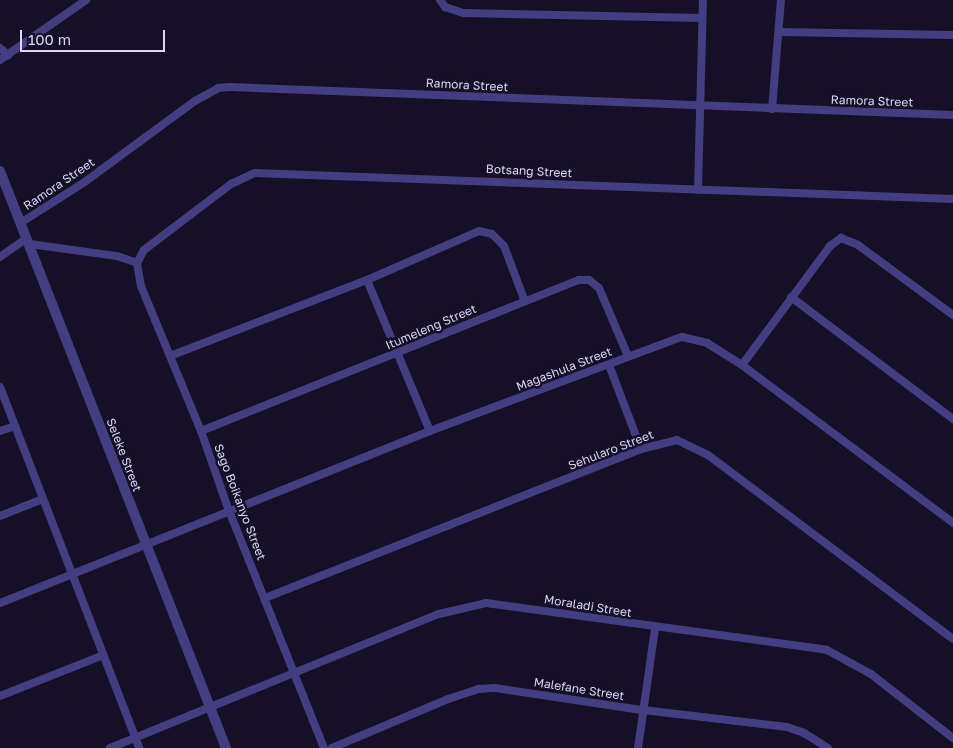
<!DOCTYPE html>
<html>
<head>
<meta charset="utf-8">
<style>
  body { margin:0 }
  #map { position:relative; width:953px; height:748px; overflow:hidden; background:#151025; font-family:"Golos Text",sans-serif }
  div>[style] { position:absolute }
  .minor>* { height:8px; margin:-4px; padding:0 4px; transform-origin:4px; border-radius:4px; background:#433e82 }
  .tertiary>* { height:10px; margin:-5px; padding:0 5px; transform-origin:5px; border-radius:5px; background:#433e82 }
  span { translate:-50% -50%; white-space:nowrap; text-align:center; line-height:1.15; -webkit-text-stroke:5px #151025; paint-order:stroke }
  .street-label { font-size:12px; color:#dcd6fd }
  .scale { position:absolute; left:20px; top:30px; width:145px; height:22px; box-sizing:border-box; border:2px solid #dcd6fd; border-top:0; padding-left:6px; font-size:15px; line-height:18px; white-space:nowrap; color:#dcd6fd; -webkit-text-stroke:4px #151025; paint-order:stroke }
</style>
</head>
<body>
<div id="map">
  <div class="minor">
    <div style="left:440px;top:0;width:9px;rotate:54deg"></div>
    <div style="left:445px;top:7px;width:20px;rotate:18deg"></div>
    <div style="left:464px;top:13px;width:238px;rotate:1.2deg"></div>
    <div style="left:780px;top:32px;width:173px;rotate:1deg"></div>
    <div style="left:0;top:48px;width:11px;rotate:41deg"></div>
    <div style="left:0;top:60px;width:105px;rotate:-34.9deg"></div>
    <div style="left:772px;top:109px;width:109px;rotate:-85.3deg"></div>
    <div style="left:698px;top:190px;width:190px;rotate:-88.5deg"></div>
    <div style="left:22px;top:222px;width:76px;rotate:-32.6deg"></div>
    <div style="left:86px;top:181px;width:135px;rotate:-36.3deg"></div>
    <div style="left:195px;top:101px;width:26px;rotate:-29deg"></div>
    <div style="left:218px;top:88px;width:12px;rotate:-5deg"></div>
    <div style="left:230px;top:87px;width:724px;rotate:2.22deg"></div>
    <div style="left:30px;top:244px;width:88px;rotate:7.9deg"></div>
    <div style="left:117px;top:256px;width:21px;rotate:19deg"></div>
    <div style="left:0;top:257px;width:33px;rotate:-35deg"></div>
    <div style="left:367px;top:280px;width:164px;rotate:67.4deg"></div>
    <div style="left:791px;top:297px;width:203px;rotate:37deg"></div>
    <div style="left:170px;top:356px;width:211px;rotate:-21.1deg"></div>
    <div style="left:367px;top:280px;width:122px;rotate:-23.6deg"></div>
    <div style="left:479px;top:231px;width:13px;rotate:13deg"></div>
    <div style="left:492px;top:234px;width:17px;rotate:45deg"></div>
    <div style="left:504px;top:246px;width:57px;rotate:69.3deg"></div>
    <div style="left:609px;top:365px;width:90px;rotate:69.1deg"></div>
    <div style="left:742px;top:365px;width:148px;rotate:-53.5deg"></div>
    <div style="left:830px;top:246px;width:14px;rotate:-36deg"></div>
    <div style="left:841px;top:238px;width:18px;rotate:22deg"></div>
    <div style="left:858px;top:245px;width:118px;rotate:36.4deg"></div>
    <div style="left:0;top:387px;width:387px;rotate:68.9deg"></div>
    <div style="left:0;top:431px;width:16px;rotate:-18deg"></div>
    <div style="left:201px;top:431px;width:407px;rotate:-21.8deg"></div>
    <div style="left:579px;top:280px;width:10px"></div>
    <div style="left:589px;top:280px;width:13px;rotate:39deg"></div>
    <div style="left:599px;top:288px;width:74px;rotate:66.9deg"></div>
    <div style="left:0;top:516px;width:46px;rotate:-21.6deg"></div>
    <div style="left:265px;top:598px;width:404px;rotate:-21.6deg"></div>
    <div style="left:641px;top:449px;width:37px;rotate:-14deg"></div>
    <div style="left:677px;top:440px;width:34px;rotate:26deg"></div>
    <div style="left:708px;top:455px;width:306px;rotate:36.9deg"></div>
    <div style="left:0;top:603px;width:463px;rotate:-21.8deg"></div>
    <div style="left:430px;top:431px;width:269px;rotate:-20.5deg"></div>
    <div style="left:682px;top:337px;width:26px;rotate:13deg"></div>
    <div style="left:707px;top:343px;width:41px;rotate:32.2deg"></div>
    <div style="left:742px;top:365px;width:264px;rotate:36.8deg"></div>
    <div style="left:0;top:696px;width:109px;rotate:-21.6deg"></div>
    <div style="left:110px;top:748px;width:355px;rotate:-22.2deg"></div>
    <div style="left:439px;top:614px;width:48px;rotate:-13.2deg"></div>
    <div style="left:486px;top:603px;width:344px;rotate:7.8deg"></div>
    <div style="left:827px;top:650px;width:50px;rotate:28.6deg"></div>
    <div style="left:871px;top:674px;width:104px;rotate:38deg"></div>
    <div style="left:324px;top:748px;width:255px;rotate:-111.8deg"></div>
    <div style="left:229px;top:511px;width:85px;rotate:-109.3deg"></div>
    <div style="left:201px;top:431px;width:157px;rotate:-112.5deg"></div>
    <div style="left:141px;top:286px;width:23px;rotate:-100deg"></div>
    <div style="left:137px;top:263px;width:15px;rotate:-62deg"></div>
    <div style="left:144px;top:250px;width:109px;rotate:-37.2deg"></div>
    <div style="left:231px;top:184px;width:26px;rotate:-25deg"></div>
    <div style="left:255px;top:173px;width:698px;rotate:2.13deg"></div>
    <div style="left:332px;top:748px;width:126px;rotate:-22.9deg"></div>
    <div style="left:448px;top:699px;width:33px;rotate:-18deg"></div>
    <div style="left:479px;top:689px;width:16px;rotate:-4deg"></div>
    <div style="left:495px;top:688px;width:150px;rotate:8.5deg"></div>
    <div style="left:643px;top:710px;width:145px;rotate:6.7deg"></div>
    <div style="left:787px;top:727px;width:18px;rotate:19deg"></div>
    <div style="left:804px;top:733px;width:28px;rotate:32deg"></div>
    <div style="left:638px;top:748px;width:120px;rotate:-81.9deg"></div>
  </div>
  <div class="tertiary">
    <div style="left:0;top:171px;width:620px;rotate:68.61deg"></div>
  </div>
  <div class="street-label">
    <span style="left:467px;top:85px;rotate:3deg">Ramora Street</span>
    <span style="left:872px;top:101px;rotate:2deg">Ramora Street</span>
    <span style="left:529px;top:171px;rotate:3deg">Botsang Street</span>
    <span style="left:59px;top:184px;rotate:-34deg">Ramora Street</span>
    <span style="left:431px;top:327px;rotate:-23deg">Itumeleng Street</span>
    <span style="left:564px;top:369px;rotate:-21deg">Magashula Street</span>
    <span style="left:611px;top:450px;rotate:-21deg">Sehularo Street</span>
    <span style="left:124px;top:455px;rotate:69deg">Seleke Street</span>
    <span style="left:240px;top:502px;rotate:69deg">Sago Boikanyo Street</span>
    <span style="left:588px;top:606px;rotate:9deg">Moraladi Street</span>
    <span style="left:579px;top:689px;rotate:9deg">Malefane Street</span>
  </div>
  <div class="scale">100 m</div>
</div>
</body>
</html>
